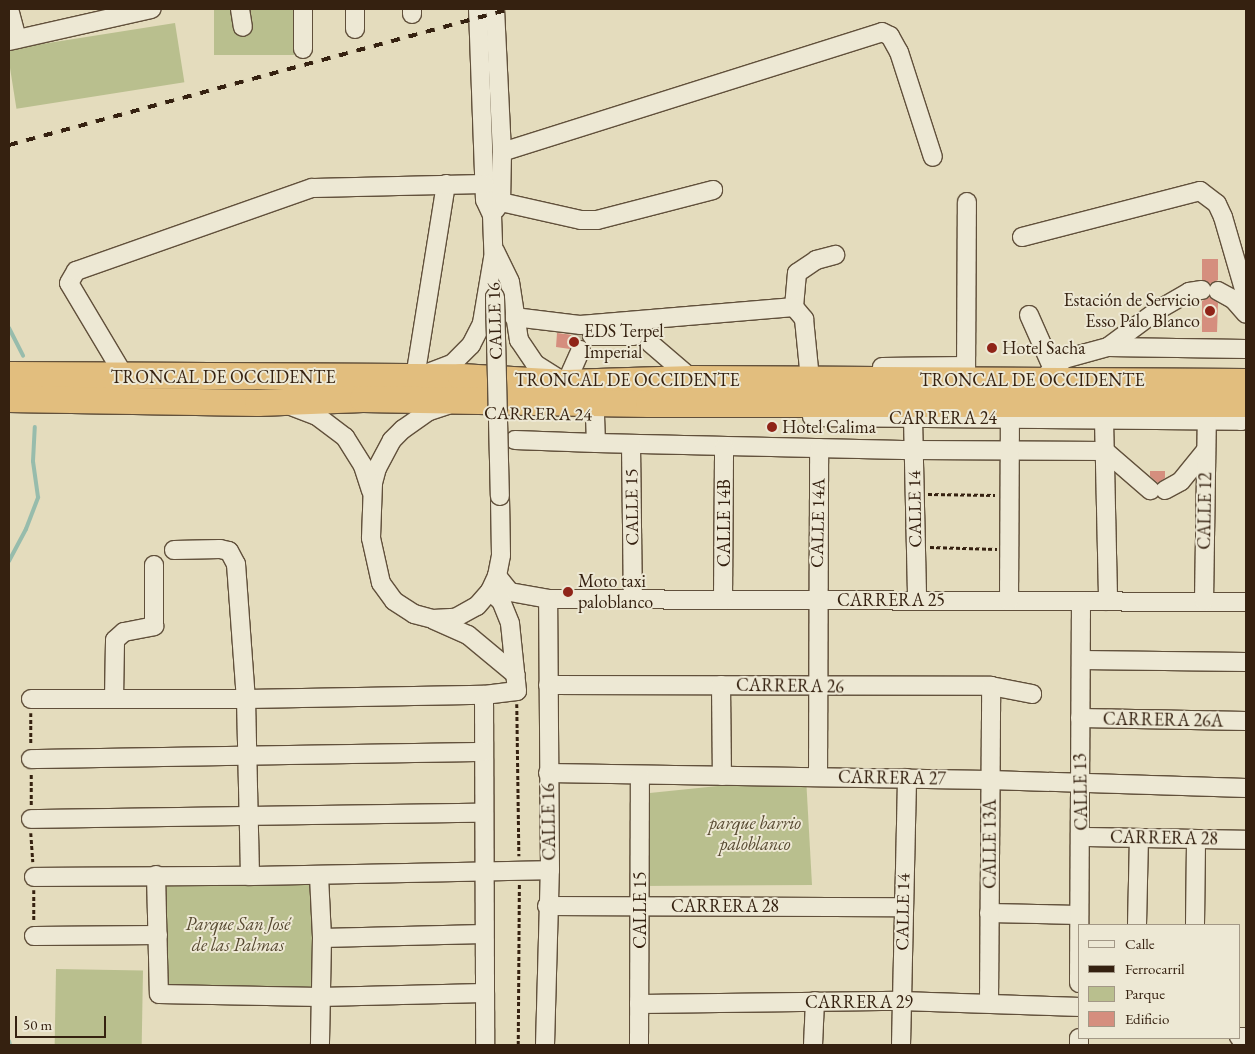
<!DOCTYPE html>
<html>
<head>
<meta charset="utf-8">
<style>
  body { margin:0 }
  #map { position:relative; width:1255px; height:1054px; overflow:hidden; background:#e4dcbd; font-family:"EB Garamond",serif }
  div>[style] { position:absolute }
  .green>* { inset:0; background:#b9bf8e; transform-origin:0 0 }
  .stream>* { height:4px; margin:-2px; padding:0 2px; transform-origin:2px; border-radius:2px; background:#97bcac }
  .building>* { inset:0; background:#d58e7e }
  .minor-tunnel>* { height:18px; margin-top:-9px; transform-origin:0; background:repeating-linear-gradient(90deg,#c1b79a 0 18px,transparent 0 27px) }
  .path>* { height:2.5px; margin-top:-1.25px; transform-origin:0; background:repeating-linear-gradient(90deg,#352110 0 4px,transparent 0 6.5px) }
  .roads { filter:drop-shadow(1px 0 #61503b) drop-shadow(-1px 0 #61503b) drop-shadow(0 1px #61503b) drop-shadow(0 -1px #61503b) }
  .minor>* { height:18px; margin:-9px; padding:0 9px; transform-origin:9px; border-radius:9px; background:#ede8d4 }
  .highway>* { height:26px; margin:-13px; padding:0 13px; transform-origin:13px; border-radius:13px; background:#e2be7e }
  .rail>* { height:4px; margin-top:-2px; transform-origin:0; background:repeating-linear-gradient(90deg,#352110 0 9px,transparent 0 18px) }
  .bridges { filter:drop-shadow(1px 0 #61503b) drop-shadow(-1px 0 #61503b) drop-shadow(0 1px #61503b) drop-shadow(0 -1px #61503b) }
  .minor-bridge>* { height:18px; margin:-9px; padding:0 9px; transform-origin:9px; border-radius:9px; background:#ede8d4 }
  .dots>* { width:14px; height:14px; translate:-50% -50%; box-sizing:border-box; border:2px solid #ede8d4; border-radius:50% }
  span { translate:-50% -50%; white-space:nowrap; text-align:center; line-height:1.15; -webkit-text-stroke:4px #ede8d4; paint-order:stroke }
  .poi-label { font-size:18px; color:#352110 }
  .right { translate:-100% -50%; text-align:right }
  .left { translate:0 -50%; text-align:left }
  .street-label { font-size:18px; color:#352110 }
  .park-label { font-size:18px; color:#564830; font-style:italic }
  .frame { position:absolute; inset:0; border:10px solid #352110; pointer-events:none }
  .legend { position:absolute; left:1078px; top:924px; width:162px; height:115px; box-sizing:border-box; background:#ede8d4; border:1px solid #a39886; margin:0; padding:6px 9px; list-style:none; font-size:15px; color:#352110 }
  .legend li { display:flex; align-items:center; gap:10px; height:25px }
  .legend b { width:25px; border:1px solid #a39886 }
  .scale { position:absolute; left:15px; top:1016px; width:91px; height:22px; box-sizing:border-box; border:2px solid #352110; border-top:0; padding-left:6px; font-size:15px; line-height:18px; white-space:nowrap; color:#352110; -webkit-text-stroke:4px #ede8d4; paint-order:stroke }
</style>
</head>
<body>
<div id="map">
  <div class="green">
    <div style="left:214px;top:9px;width:80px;height:46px"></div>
    <div style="left:175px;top:23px;width:60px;height:170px;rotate:81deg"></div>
    <div style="clip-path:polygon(806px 777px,812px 885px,640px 886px,640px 794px)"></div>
    <div style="left:312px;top:882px;width:106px;height:149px;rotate:89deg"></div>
    <div style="left:56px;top:969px;width:87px;height:76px;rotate:1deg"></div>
  </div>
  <div class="stream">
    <div style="left:9px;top:328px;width:31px;rotate:63deg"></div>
    <div style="left:9px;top:561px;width:36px;rotate:-62deg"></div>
    <div style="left:26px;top:529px;width:34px;rotate:-69deg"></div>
    <div style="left:38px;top:497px;width:36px;rotate:-98deg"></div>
    <div style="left:33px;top:461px;width:34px;rotate:-87deg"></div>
    <div style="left:9px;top:1041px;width:4px;rotate:76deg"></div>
  </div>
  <div class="building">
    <div style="clip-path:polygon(1202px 259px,1218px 259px,1218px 280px,1211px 284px,1202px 280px)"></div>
    <div style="clip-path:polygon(1210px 297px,1218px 303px,1217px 332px,1202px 332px,1202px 301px)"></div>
    <div style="clip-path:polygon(557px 333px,581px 336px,582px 340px,574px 342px,570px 349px,556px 347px)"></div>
    <div style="clip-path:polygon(1150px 471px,1165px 471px,1165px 478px,1158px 483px,1150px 476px)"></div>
  </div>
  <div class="minor-tunnel">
    <div style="left:580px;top:333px;width:17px;rotate:87deg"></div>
  </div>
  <div class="path">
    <div style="left:928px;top:494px;width:67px;rotate:0.9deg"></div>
    <div style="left:930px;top:547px;width:67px;rotate:1.7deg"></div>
    <div style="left:517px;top:704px;width:152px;rotate:89.2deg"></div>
    <div style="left:31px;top:713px;width:32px;rotate:90deg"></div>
    <div style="left:31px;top:805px;width:32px;rotate:-90deg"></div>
    <div style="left:31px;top:833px;width:29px;rotate:86deg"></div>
    <div style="left:34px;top:890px;width:32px;rotate:90deg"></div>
    <div style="left:518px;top:1045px;width:161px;rotate:-89.6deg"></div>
  </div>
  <div class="roads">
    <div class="minor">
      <div style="left:9px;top:9px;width:31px;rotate:75deg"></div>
      <div style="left:240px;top:9px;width:18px;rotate:81deg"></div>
      <div style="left:303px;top:9px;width:40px;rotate:90deg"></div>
      <div style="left:355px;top:9px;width:20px;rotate:90deg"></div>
      <div style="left:412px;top:9px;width:5px;rotate:90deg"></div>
      <div style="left:478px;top:9px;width:191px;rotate:87.9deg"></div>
      <div style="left:485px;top:200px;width:17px;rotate:65deg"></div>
      <div style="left:492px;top:215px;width:54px;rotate:87.9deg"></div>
      <div style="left:495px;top:9px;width:143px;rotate:87.2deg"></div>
      <div style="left:502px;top:152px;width:50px;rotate:91.1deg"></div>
      <div style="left:501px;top:202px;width:10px;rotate:127deg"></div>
      <div style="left:9px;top:41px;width:146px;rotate:-12.7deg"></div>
      <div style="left:502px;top:152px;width:398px;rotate:-17.5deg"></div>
      <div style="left:882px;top:32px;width:9px;rotate:27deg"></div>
      <div style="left:890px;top:36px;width:18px;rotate:61deg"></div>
      <div style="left:899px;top:52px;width:110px;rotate:72.1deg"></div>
      <div style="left:446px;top:184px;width:196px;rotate:99.1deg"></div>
      <div style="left:415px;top:378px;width:40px;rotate:-21deg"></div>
      <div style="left:452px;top:364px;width:27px;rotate:-45deg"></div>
      <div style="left:471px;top:345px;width:25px;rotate:-63deg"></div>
      <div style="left:482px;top:323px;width:66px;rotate:-80.4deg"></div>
      <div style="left:501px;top:202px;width:82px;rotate:12.7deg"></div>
      <div style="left:581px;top:220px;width:16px"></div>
      <div style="left:597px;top:220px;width:120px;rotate:-14.5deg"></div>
      <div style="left:1022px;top:237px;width:184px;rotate:-14.5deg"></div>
      <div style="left:1200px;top:191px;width:21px;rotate:37deg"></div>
      <div style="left:1217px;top:204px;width:14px;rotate:65deg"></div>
      <div style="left:1223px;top:217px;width:82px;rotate:73.8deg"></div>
      <div style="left:495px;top:251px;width:34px;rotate:64deg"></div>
      <div style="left:510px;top:282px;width:59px;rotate:81.2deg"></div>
      <div style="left:519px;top:340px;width:29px;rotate:56deg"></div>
      <div style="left:535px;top:364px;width:36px;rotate:32deg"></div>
      <div style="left:566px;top:383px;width:36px;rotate:-66deg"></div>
      <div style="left:1218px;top:291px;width:18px;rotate:29deg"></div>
      <div style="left:1234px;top:300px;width:18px;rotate:49deg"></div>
      <div style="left:794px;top:307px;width:34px;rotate:-85deg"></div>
      <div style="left:797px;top:273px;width:23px;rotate:-34deg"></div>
      <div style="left:816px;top:260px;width:20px;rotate:-15deg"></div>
      <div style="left:1029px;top:315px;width:57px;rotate:66.1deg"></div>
      <div style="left:514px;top:317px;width:66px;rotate:6.9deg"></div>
      <div style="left:580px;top:325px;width:215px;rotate:-4.8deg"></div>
      <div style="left:794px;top:307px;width:16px;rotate:50deg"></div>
      <div style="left:804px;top:319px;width:60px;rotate:84.3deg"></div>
      <div style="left:592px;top:336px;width:42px"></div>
      <div style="left:650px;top:343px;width:55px;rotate:40.6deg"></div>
      <div style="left:1108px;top:347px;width:138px;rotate:0.8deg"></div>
      <div style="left:882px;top:367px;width:84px;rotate:-0.7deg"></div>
      <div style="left:966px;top:376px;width:174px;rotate:-89.7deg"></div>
      <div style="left:125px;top:377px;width:109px;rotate:-120.8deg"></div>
      <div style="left:69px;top:283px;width:14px;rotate:-60deg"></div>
      <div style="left:76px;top:271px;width:250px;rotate:-19.4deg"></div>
      <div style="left:312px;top:188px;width:173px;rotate:-1.3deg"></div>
      <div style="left:1041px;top:380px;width:31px;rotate:-42deg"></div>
      <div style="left:1064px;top:359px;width:46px;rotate:-15.3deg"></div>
      <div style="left:1108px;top:347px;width:62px;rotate:-36.5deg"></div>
      <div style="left:1158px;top:310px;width:36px;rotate:-30deg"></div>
      <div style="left:1189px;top:292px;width:13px;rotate:-9deg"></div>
      <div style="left:448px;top:405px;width:20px;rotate:162deg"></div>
      <div style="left:429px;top:411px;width:32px;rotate:145deg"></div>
      <div style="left:403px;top:429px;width:16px;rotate:135deg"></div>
      <div style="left:392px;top:440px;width:32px;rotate:118deg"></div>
      <div style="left:377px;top:468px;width:16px;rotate:105deg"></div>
      <div style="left:373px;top:483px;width:55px;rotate:92.1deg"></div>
      <div style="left:371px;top:538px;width:46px;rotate:77.5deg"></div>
      <div style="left:381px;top:583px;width:22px;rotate:54deg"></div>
      <div style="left:394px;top:601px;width:24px;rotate:33deg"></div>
      <div style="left:414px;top:614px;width:20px;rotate:15deg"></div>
      <div style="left:433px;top:619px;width:22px;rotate:-3deg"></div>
      <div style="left:455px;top:618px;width:25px;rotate:-29deg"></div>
      <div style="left:477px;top:606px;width:20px;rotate:-49deg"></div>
      <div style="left:490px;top:591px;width:17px;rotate:-65deg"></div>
      <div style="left:497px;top:576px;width:21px;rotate:-79deg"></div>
      <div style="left:501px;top:555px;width:59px;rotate:-91deg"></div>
      <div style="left:291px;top:406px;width:28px;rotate:21deg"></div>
      <div style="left:317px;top:416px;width:35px;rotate:37deg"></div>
      <div style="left:345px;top:437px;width:34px;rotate:58deg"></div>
      <div style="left:363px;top:466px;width:26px;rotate:72deg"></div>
      <div style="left:1099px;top:410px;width:11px;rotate:63deg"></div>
      <div style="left:1104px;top:420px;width:181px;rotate:88.7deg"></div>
      <div style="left:595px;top:415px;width:28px;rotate:88deg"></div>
      <div style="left:596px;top:443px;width:318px;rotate:1.3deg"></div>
      <div style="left:914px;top:450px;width:191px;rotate:0.3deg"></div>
      <div style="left:1105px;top:451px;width:60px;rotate:40.9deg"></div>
      <div style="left:812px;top:417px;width:429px;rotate:0.5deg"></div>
      <div style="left:1241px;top:421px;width:6px;rotate:-31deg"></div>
      <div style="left:913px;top:418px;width:182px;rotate:88.7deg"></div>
      <div style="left:515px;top:440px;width:81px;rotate:2.1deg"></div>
      <div style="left:631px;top:444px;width:156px;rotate:89.3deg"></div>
      <div style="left:1165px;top:490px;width:18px;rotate:-29deg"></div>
      <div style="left:1181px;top:481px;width:38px;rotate:-51deg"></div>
      <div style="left:174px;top:550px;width:46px;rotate:-1.2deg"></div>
      <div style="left:220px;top:549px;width:9px;rotate:13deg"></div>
      <div style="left:229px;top:551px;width:15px;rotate:62deg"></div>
      <div style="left:236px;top:564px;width:135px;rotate:85.8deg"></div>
      <div style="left:246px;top:699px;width:177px;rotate:88.7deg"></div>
      <div style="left:250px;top:876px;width:300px;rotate:-1.1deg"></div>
      <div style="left:497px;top:576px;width:21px;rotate:51deg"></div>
      <div style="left:510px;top:592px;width:39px;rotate:10deg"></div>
      <div style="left:548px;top:599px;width:698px;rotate:0.25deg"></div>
      <div style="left:723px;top:600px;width:153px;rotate:-89.6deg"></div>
      <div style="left:1009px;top:601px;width:182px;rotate:-89.7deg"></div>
      <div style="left:1204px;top:601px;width:192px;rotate:-89.1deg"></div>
      <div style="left:434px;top:620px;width:37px;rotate:24deg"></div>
      <div style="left:468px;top:635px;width:62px;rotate:39.8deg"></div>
      <div style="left:1081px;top:660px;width:165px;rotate:0.7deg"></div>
      <div style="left:548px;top:685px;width:443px;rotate:0.1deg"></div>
      <div style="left:991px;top:686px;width:42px;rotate:11deg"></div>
      <div style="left:721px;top:685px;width:91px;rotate:89.4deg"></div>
      <div style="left:484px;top:695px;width:350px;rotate:89.8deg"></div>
      <div style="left:31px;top:699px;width:215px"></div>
      <div style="left:246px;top:699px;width:238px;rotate:-1deg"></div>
      <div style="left:484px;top:695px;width:33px;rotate:-7deg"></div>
      <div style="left:517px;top:691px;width:68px;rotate:-95.9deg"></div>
      <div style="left:510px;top:623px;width:24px;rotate:-112deg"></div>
      <div style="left:501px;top:601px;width:15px;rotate:-138deg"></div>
      <div style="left:114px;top:699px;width:59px;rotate:-89deg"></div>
      <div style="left:115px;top:640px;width:12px;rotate:-42deg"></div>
      <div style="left:124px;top:632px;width:31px;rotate:-11deg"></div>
      <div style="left:154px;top:626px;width:61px;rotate:-90deg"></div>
      <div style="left:1080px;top:718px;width:166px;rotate:1deg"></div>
      <div style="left:31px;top:759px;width:453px;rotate:-0.9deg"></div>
      <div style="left:548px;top:773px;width:442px;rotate:0.9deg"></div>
      <div style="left:990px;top:780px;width:256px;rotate:1.8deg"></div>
      <div style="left:818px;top:777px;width:329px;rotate:-89.8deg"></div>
      <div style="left:31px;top:819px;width:453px;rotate:-0.8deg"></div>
      <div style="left:1081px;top:837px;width:165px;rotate:1deg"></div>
      <div style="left:156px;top:875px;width:119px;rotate:88.6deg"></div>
      <div style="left:159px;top:994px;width:161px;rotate:1.1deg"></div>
      <div style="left:320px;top:997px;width:164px;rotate:-1.4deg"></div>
      <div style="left:319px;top:876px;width:62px;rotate:87.2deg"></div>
      <div style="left:322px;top:938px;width:107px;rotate:91.1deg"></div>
      <div style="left:34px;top:877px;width:216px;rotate:-0.3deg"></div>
      <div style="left:547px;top:906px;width:355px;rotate:0.2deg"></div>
      <div style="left:989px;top:913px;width:89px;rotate:1.3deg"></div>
      <div style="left:1137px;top:925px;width:87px;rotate:-88.7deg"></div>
      <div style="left:1195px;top:925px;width:86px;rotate:-89.3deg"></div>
      <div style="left:34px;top:936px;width:124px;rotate:-0.5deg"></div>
      <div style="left:322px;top:938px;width:162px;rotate:-1.4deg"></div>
      <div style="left:1079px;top:983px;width:382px;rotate:-89.7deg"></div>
      <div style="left:989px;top:1003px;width:317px;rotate:-89.6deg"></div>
      <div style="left:639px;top:1004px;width:263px;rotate:-0.7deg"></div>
      <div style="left:902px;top:1001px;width:177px;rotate:1.9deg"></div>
      <div style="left:1239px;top:1037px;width:7px"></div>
      <div style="left:545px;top:1045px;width:175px;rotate:-88.4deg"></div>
      <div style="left:550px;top:870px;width:271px;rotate:-90.4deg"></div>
      <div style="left:639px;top:1045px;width:270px;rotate:-89.8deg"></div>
      <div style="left:813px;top:1045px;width:44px;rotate:-87.4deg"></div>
      <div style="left:901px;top:1045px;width:267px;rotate:-88.7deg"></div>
      <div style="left:1079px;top:1045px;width:7px;rotate:-90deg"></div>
    </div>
    <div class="highway">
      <div style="left:9px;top:375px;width:452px;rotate:0.3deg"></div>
      <div style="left:461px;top:377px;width:105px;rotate:3.3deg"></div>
      <div style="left:566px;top:383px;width:126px;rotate:-1.8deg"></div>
      <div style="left:692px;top:379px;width:554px;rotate:0.31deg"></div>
      <div style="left:9px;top:399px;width:249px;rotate:0.9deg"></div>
      <div style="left:258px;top:403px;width:105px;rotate:-2.2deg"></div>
      <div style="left:363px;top:399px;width:286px;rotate:1deg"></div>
      <div style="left:649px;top:404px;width:597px"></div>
    </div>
  </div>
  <div class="rail">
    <div style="left:9px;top:145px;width:519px;rotate:-15.19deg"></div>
  </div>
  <div class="bridges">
    <div class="minor-bridge">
      <div style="left:495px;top:297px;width:199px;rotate:88.6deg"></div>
    </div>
  </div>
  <div class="dots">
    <div style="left:1210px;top:311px;background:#8f2418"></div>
    <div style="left:574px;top:342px;background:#8f2418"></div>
    <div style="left:992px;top:348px;background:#8f2418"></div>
    <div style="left:772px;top:427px;background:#8f2418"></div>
    <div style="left:568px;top:592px;background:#8f2418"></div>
  </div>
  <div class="poi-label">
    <span class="right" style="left:1200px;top:311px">Estación de Servicio<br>Esso Palo Blanco</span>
    <span class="left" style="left:584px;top:342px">EDS Terpel<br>Imperial</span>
    <span class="left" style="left:1002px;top:348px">Hotel Sacha</span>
    <span class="left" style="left:782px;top:427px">Hotel Calima</span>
    <span class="left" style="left:578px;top:592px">Moto taxi<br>paloblanco</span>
  </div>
  <div class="street-label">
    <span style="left:495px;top:321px;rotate:-92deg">CALLE 16</span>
    <span style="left:223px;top:377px">TRONCAL DE OCCIDENTE</span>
    <span style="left:627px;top:380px">TRONCAL DE OCCIDENTE</span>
    <span style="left:1032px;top:380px">TRONCAL DE OCCIDENTE</span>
    <span style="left:538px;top:414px;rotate:1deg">CARRERA 24</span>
    <span style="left:943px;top:418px">CARRERA 24</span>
    <span style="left:632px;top:507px;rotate:-91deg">CALLE 15</span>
    <span style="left:915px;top:509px;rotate:-91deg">CALLE 14</span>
    <span style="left:1205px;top:511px;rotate:-89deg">CALLE 12</span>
    <span style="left:724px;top:523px;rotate:-90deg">CALLE 14B</span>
    <span style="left:818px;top:523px;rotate:-89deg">CALLE 14A</span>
    <span style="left:891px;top:600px">CARRERA 25</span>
    <span style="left:790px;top:686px;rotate:1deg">CARRERA 26</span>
    <span style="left:1163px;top:720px;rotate:1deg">CARRERA 26A</span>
    <span style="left:892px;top:778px;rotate:1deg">CARRERA 27</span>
    <span style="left:1081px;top:792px;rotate:-91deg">CALLE 13</span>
    <span style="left:549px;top:822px;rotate:-91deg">CALLE 16</span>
    <span style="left:1164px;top:838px;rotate:1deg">CARRERA 28</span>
    <span style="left:990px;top:844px;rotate:-90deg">CALLE 13A</span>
    <span style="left:725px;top:906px">CARRERA 28</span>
    <span style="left:640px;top:910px;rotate:-90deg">CALLE 15</span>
    <span style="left:903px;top:912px;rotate:-89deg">CALLE 14</span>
    <span style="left:859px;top:1002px">CARRERA 29</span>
  </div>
  <div class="park-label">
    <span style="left:755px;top:834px">parque barrio<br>paloblanco</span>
    <span style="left:238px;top:935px">Parque San José<br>de las Palmas</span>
  </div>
  <div class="frame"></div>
  <ul class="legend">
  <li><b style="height:6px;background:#ede8d4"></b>Calle</li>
  <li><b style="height:6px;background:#352110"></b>Ferrocarril</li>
  <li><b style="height:14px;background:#b9bf8e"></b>Parque</li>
  <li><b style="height:14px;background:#d58e7e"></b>Edificio</li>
  </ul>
  <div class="scale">50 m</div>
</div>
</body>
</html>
